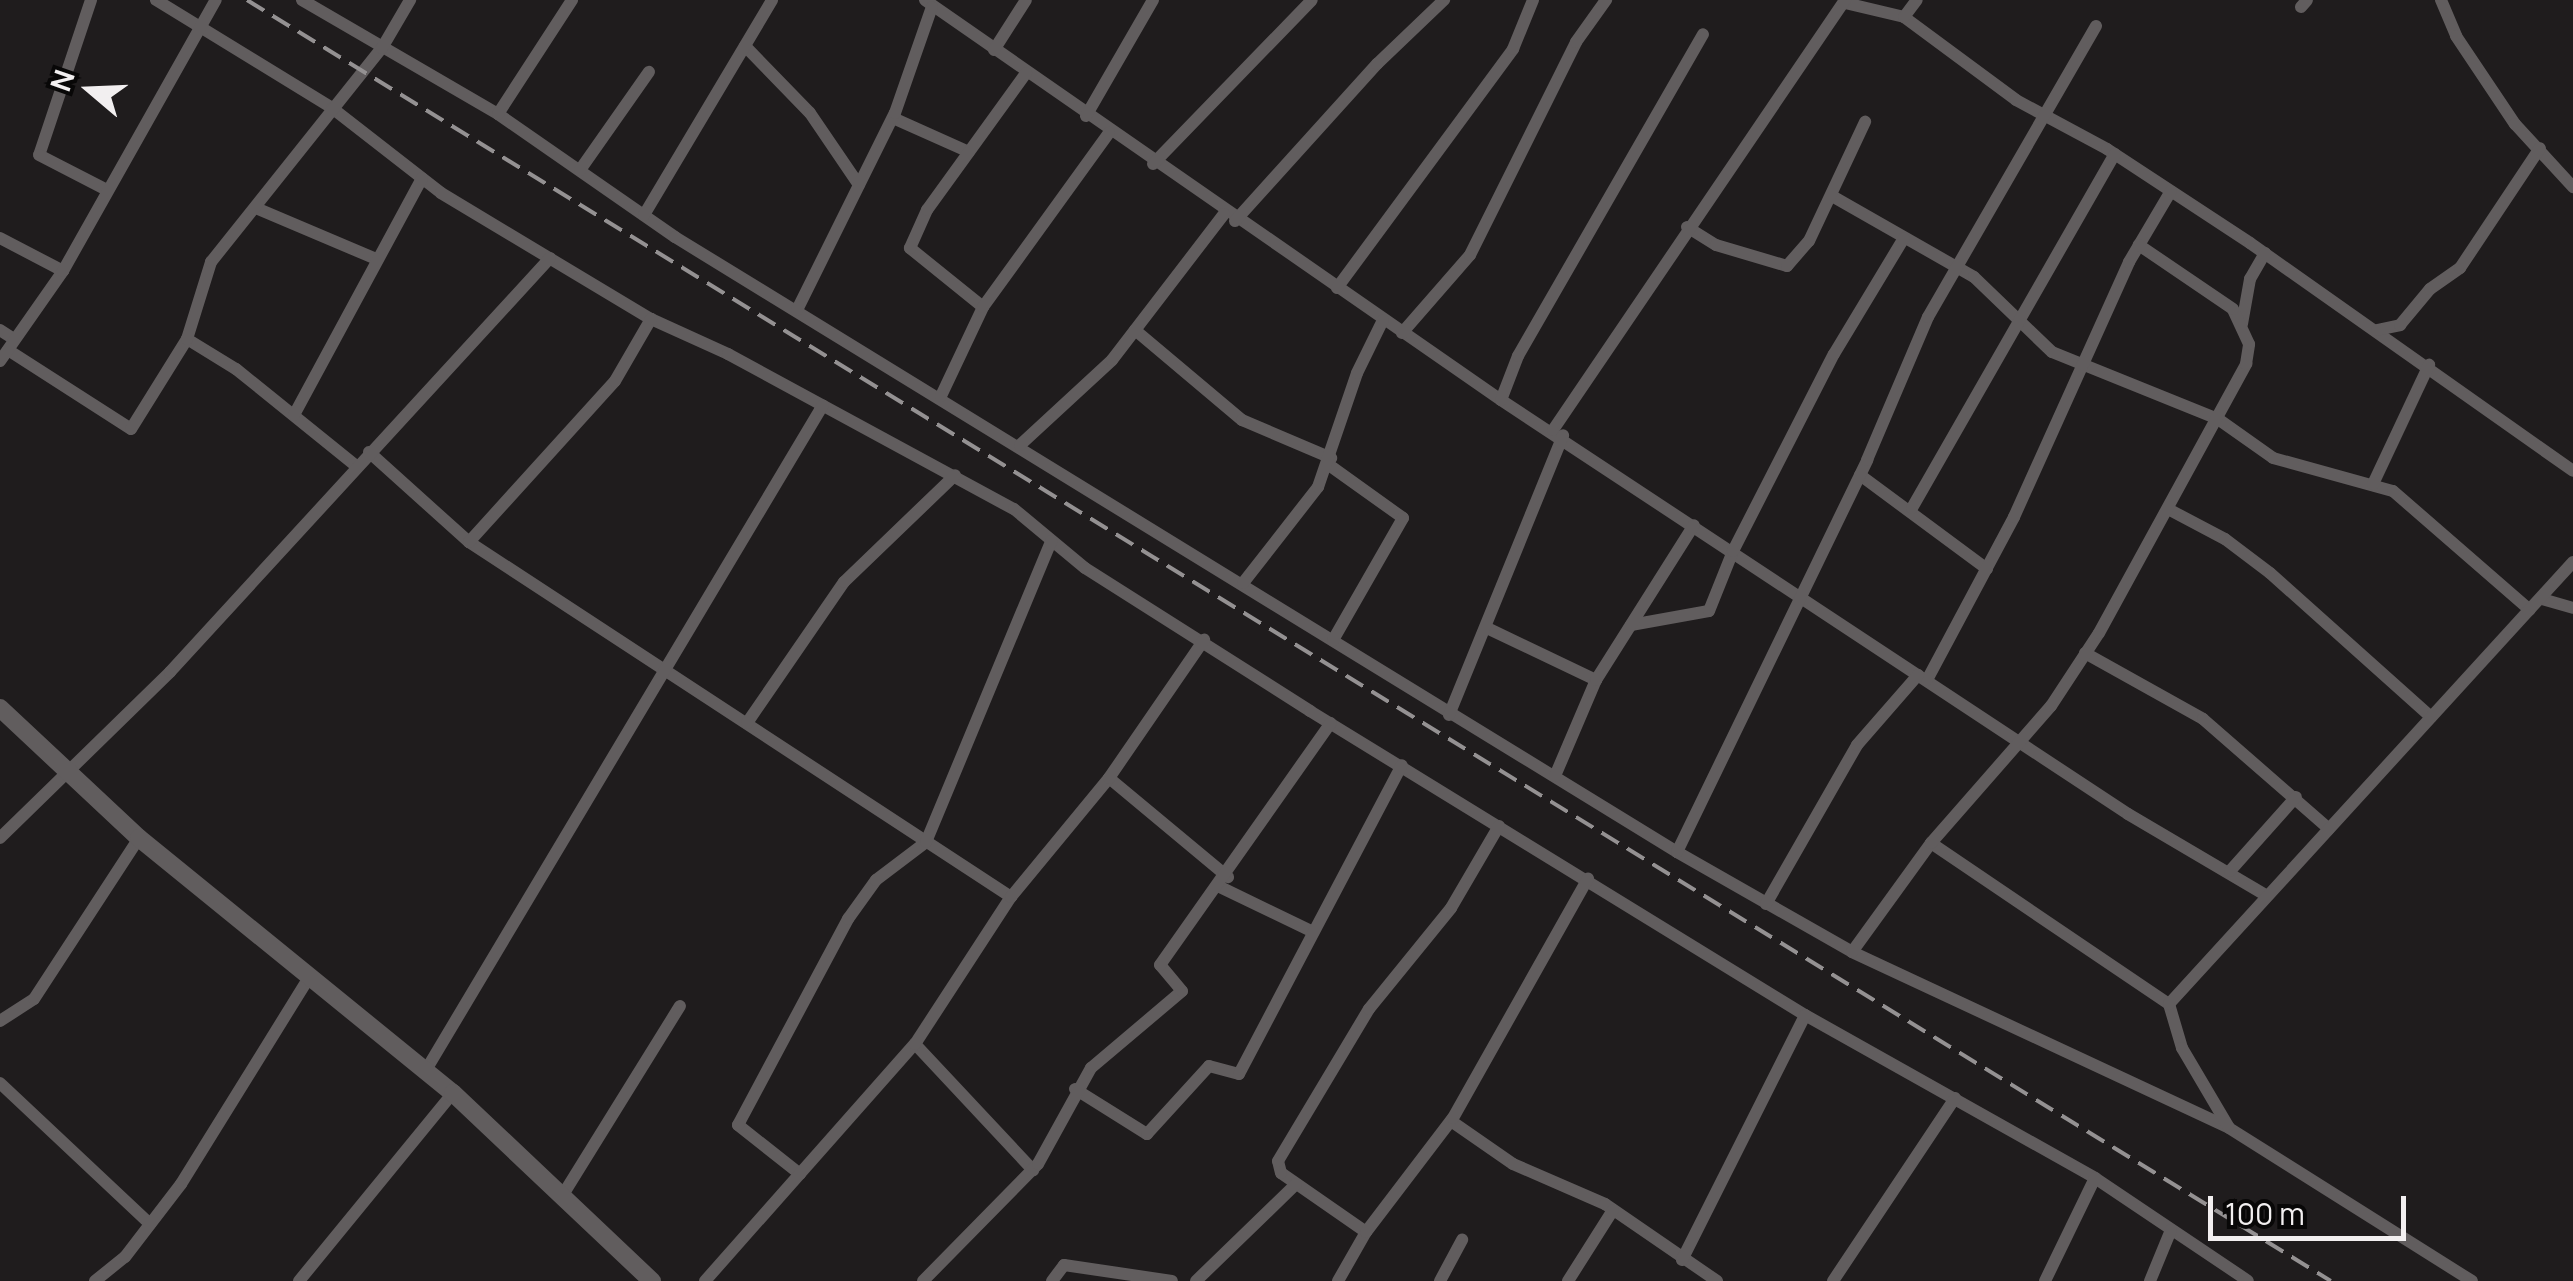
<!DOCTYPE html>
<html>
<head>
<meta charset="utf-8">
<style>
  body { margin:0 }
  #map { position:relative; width:2573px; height:1281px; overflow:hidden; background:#1f1c1d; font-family:Manrope,sans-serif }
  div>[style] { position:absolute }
  .street>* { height:12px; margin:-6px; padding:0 6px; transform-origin:6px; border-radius:6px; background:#615d5e }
  .secondary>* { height:18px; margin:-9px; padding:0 9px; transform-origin:9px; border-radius:9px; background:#615d5e }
  .rail>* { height:4px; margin-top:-2px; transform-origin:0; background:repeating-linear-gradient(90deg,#949192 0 20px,transparent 0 30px) }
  span { translate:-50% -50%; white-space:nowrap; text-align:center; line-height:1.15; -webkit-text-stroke:9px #080707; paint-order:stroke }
  .north { position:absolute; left:40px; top:40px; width:100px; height:100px; -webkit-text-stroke:8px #080707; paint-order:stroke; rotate:289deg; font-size:28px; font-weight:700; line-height:40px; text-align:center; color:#f2eff0 }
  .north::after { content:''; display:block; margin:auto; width:35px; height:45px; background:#f2eff0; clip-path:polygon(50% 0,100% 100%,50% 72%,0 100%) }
  .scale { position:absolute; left:2208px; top:1196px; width:198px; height:45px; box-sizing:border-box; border:5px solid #f2eff0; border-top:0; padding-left:12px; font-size:30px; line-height:35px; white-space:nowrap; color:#f2eff0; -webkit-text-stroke:8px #080707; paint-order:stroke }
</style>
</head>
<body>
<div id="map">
  <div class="street">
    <div style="left:91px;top:0;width:163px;rotate:108.5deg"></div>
    <div style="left:39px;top:155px;width:74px;rotate:27.3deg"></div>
    <div style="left:156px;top:0;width:206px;rotate:31.5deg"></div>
    <div style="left:332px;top:108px;width:138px;rotate:37.9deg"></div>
    <div style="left:441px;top:193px;width:245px;rotate:31deg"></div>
    <div style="left:651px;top:319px;width:85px;rotate:24.4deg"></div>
    <div style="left:728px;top:354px;width:325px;rotate:28.5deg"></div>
    <div style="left:1014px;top:509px;width:92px;rotate:39.7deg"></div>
    <div style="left:1085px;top:568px;width:267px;rotate:32.4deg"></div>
    <div style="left:1310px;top:711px;width:581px;rotate:31.56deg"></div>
    <div style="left:1805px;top:1015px;width:333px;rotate:29.3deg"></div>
    <div style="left:2095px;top:1178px;width:184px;rotate:33.9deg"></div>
    <div style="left:302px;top:0;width:227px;rotate:30.2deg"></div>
    <div style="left:498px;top:114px;width:216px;rotate:34.8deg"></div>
    <div style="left:675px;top:237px;width:1176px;rotate:31.54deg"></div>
    <div style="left:1677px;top:852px;width:202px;rotate:29.7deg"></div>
    <div style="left:1852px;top:952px;width:416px;rotate:25deg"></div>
    <div style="left:2229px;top:1128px;width:287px;rotate:32.2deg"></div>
    <div style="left:925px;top:0;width:701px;rotate:34.78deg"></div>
    <div style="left:1501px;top:400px;width:751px;rotate:33.44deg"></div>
    <div style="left:2128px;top:814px;width:161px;rotate:30.5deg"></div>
    <div style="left:2441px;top:0;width:39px;rotate:67deg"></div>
    <div style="left:2456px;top:36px;width:106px;rotate:56.2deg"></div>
    <div style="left:2515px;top:124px;width:86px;rotate:47.4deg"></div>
    <div style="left:1845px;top:3px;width:61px;rotate:13.3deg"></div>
    <div style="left:1904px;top:17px;width:139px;rotate:36.5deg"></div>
    <div style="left:2016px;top:100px;width:103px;rotate:28.3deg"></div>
    <div style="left:2107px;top:149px;width:171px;rotate:33.3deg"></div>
    <div style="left:2250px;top:243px;width:395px;rotate:35.2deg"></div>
    <div style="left:2301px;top:7px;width:9px;rotate:-49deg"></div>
    <div style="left:1904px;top:17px;width:21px;rotate:-53deg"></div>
    <div style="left:745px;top:46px;width:93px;rotate:45.9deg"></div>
    <div style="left:810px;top:113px;width:87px;rotate:55.8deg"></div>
    <div style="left:994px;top:50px;width:59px;rotate:-57.4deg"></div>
    <div style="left:498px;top:114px;width:136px;rotate:-57deg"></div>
    <div style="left:1086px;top:116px;width:134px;rotate:-60deg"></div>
    <div style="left:893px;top:118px;width:83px;rotate:24.1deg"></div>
    <div style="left:1153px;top:164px;width:228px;rotate:-45.9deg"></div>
    <div style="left:580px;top:170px;width:120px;rotate:-54.9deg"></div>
    <div style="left:1832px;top:196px;width:163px;rotate:29.7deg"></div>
    <div style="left:1974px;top:277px;width:108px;rotate:43.9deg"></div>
    <div style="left:2052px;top:352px;width:179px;rotate:22deg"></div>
    <div style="left:2218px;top:419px;width:67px;rotate:35.3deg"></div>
    <div style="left:2273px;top:458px;width:124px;rotate:15.4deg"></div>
    <div style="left:2393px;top:491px;width:181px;rotate:41deg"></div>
    <div style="left:256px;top:208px;width:130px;rotate:23deg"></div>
    <div style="left:644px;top:215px;width:250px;rotate:-59.2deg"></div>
    <div style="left:1235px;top:221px;width:212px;rotate:-47.9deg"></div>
    <div style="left:1377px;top:64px;width:93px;rotate:-43.7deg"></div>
    <div style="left:1687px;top:227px;width:34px;rotate:32deg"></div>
    <div style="left:1716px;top:245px;width:74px;rotate:16.5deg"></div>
    <div style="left:1787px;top:266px;width:33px;rotate:-49deg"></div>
    <div style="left:1809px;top:241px;width:132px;rotate:-64.8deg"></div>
    <div style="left:0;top:238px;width:71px;rotate:27.6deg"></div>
    <div style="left:1337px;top:288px;width:297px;rotate:-53.6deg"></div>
    <div style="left:1513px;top:49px;width:53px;rotate:-67.8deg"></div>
    <div style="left:983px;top:307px;width:94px;rotate:-141.1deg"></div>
    <div style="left:910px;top:248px;width:42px;rotate:-65.9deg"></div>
    <div style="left:927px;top:210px;width:169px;rotate:-54.1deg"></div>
    <div style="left:797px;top:310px;width:220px;rotate:-63.6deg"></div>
    <div style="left:895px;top:113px;width:112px;rotate:-70.8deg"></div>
    <div style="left:2242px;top:324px;width:46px;rotate:-79.9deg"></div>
    <div style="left:2250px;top:279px;width:30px;rotate:-60deg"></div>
    <div style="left:0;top:330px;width:17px;rotate:33deg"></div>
    <div style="left:1135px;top:330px;width:140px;rotate:40.1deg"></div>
    <div style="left:1242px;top:420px;width:97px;rotate:23.1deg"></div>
    <div style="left:2377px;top:330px;width:24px;rotate:-12deg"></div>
    <div style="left:2400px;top:325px;width:47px;rotate:-50.2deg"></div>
    <div style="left:2430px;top:289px;width:37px;rotate:-35deg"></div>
    <div style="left:2460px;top:268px;width:144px;rotate:-56.3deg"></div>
    <div style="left:1402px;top:333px;width:103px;rotate:-48.9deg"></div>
    <div style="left:1470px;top:255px;width:238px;rotate:-63.5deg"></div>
    <div style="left:1576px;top:42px;width:52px;rotate:-54.5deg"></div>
    <div style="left:187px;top:339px;width:57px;rotate:31.5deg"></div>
    <div style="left:236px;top:369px;width:154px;rotate:38.9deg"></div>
    <div style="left:8px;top:350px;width:146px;rotate:32.7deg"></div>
    <div style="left:131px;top:429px;width:106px;rotate:-58.1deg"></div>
    <div style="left:187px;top:339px;width:81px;rotate:-72.7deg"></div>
    <div style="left:211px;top:262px;width:274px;rotate:-51.4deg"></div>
    <div style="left:382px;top:48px;width:56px;rotate:-59.7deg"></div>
    <div style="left:0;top:361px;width:110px;rotate:-55deg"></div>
    <div style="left:63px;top:271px;width:311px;rotate:-60.6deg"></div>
    <div style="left:941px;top:396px;width:98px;rotate:-64.7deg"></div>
    <div style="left:983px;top:307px;width:215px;rotate:-54.1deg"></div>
    <div style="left:1501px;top:400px;width:47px;rotate:-68.9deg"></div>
    <div style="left:1518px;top:356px;width:371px;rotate:-60.1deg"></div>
    <div style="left:294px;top:415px;width:269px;rotate:-61.6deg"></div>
    <div style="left:1553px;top:430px;width:520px;rotate:-55.82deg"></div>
    <div style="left:1020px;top:445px;width:125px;rotate:-42.7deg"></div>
    <div style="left:1112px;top:360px;width:184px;rotate:-52.5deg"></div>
    <div style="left:369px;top:452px;width:135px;rotate:42deg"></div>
    <div style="left:469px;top:542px;width:648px;rotate:33.22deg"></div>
    <div style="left:1329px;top:465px;width:91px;rotate:35.6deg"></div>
    <div style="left:1403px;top:518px;width:141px;rotate:119.8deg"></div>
    <div style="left:1860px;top:475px;width:158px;rotate:36.5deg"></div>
    <div style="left:2373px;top:484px;width:132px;rotate:-64.8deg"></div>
    <div style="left:1912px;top:508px;width:408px;rotate:-60.2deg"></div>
    <div style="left:2168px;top:509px;width:64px;rotate:27.8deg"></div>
    <div style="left:2225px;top:539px;width:56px;rotate:37.1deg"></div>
    <div style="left:2270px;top:573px;width:216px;rotate:41.8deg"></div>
    <div style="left:469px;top:542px;width:217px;rotate:-47.8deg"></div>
    <div style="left:615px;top:381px;width:72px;rotate:-59.9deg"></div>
    <div style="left:1243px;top:583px;width:122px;rotate:-52deg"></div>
    <div style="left:1318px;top:487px;width:120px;rotate:-71.1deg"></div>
    <div style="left:1357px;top:373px;width:59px;rotate:-63.9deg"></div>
    <div style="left:2542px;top:599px;width:32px;rotate:16deg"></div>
    <div style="left:1631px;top:625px;width:79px;rotate:-10.2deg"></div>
    <div style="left:1709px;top:611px;width:65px;rotate:-68.2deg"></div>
    <div style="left:1733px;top:551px;width:221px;rotate:-62.9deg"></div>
    <div style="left:1834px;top:354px;width:135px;rotate:-58.9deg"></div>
    <div style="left:1487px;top:628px;width:121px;rotate:25.5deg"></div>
    <div style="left:2085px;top:653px;width:135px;rotate:29.2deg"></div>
    <div style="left:2203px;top:719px;width:167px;rotate:41.1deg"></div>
    <div style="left:1927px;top:680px;width:185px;rotate:-61.9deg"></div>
    <div style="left:2014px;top:517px;width:280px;rotate:-65.7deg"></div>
    <div style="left:2129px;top:262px;width:82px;rotate:-59.4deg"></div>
    <div style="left:1449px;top:715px;width:302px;rotate:-67.8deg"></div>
    <div style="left:747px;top:723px;width:171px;rotate:-55.5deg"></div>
    <div style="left:844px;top:582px;width:154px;rotate:-43.9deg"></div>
    <div style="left:1555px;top:776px;width:104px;rotate:-66.9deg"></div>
    <div style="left:1596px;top:680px;width:183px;rotate:-57.7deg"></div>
    <div style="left:1109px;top:778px;width:155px;rotate:39.8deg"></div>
    <div style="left:0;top:838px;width:238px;rotate:-44.3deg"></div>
    <div style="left:170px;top:672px;width:562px;rotate:-47.45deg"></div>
    <div style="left:1931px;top:843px;width:287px;rotate:34.1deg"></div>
    <div style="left:2169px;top:1004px;width:46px;rotate:73.5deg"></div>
    <div style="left:2182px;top:1048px;width:91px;rotate:59.5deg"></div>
    <div style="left:1677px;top:852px;width:436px;rotate:-64.1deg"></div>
    <div style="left:1867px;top:460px;width:155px;rotate:-66.9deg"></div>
    <div style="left:1928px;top:317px;width:336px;rotate:-60deg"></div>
    <div style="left:2230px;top:871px;width:99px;rotate:-48.3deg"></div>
    <div style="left:1220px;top:887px;width:101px;rotate:25.8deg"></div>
    <div style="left:1766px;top:904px;width:183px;rotate:-60.2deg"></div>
    <div style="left:1857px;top:745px;width:93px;rotate:-48.9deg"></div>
    <div style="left:1852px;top:952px;width:135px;rotate:-54.1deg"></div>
    <div style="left:1931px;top:843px;width:182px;rotate:-48.8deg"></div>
    <div style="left:2051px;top:706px;width:87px;rotate:-56.7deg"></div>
    <div style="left:2099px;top:633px;width:307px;rotate:-61.3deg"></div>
    <div style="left:2246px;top:364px;width:20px;rotate:-81deg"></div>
    <div style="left:2249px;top:344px;width:38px;rotate:-115deg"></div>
    <div style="left:2233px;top:309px;width:114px;rotate:-145.8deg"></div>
    <div style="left:2169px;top:1004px;width:599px;rotate:-47.57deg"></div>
    <div style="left:0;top:1021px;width:40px;rotate:-32.9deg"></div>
    <div style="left:34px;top:999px;width:192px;rotate:-56.9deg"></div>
    <div style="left:915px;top:1044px;width:173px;rotate:46.9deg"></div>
    <div style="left:426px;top:1070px;width:774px;rotate:-59.16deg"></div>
    <div style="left:0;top:1083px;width:206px;rotate:43.2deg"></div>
    <div style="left:1075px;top:1089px;width:85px;rotate:32deg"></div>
    <div style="left:1147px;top:1134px;width:92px;rotate:-47.6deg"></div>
    <div style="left:1209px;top:1066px;width:31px;rotate:15deg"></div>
    <div style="left:1239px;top:1074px;width:349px;rotate:-62.2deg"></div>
    <div style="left:1451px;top:1121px;width:75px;rotate:34.7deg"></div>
    <div style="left:1513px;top:1164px;width:100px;rotate:23.5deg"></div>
    <div style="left:1605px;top:1204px;width:136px;rotate:34.5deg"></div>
    <div style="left:800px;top:1174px;width:79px;rotate:-141.7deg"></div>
    <div style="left:738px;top:1125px;width:234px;rotate:-61.9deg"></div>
    <div style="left:848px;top:919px;width:48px;rotate:-54.3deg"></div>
    <div style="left:876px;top:880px;width:63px;rotate:-37.2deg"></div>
    <div style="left:926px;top:842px;width:326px;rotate:-67.4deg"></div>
    <div style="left:564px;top:1193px;width:220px;rotate:-58.2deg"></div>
    <div style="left:1366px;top:1232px;width:103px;rotate:-145.2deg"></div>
    <div style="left:1281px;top:1173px;width:12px;rotate:-104deg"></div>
    <div style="left:1278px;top:1161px;width:177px;rotate:-59.1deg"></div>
    <div style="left:1369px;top:1009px;width:130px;rotate:-50.9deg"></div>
    <div style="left:1451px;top:908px;width:95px;rotate:-59.7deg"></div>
    <div style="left:1682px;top:1260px;width:274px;rotate:-63.3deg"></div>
    <div style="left:95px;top:1281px;width:38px;rotate:-39deg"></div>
    <div style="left:125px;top:1257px;width:92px;rotate:-52.5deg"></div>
    <div style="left:181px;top:1184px;width:245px;rotate:-58.2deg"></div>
    <div style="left:299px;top:1281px;width:243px;rotate:-50.7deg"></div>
    <div style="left:705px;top:1281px;width:317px;rotate:-48.5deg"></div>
    <div style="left:915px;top:1044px;width:176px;rotate:-56.9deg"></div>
    <div style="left:1011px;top:897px;width:154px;rotate:-50.5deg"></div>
    <div style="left:1109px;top:778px;width:168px;rotate:-55.5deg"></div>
    <div style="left:923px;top:1281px;width:164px;rotate:-45.5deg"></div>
    <div style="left:1038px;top:1164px;width:110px;rotate:-61.1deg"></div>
    <div style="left:1091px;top:1068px;width:119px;rotate:-40.2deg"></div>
    <div style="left:1182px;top:991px;width:34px;rotate:-130deg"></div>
    <div style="left:1160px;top:965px;width:296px;rotate:-54.8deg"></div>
    <div style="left:1052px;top:1281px;width:20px;rotate:-53deg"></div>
    <div style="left:1064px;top:1265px;width:109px;rotate:8.4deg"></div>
    <div style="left:1196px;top:1281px;width:139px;rotate:-44.1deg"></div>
    <div style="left:1338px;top:1281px;width:56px;rotate:-60.3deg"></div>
    <div style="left:1366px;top:1232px;width:143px;rotate:-52.7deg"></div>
    <div style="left:1453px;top:1118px;width:275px;rotate:-60.6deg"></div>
    <div style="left:1440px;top:1281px;width:47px;rotate:-61.8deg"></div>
    <div style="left:1568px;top:1281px;width:84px;rotate:-57.6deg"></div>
    <div style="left:1833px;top:1281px;width:220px;rotate:-56.3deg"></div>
    <div style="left:2045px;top:1281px;width:114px;rotate:-64.1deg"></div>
    <div style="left:2150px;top:1281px;width:55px;rotate:-67.6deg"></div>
  </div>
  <div class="secondary">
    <div style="left:0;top:708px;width:190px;rotate:43.1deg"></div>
    <div style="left:139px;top:838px;width:405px;rotate:39.1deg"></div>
    <div style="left:453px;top:1093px;width:274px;rotate:43.4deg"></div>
  </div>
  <div class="rail">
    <div style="left:247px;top:0;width:2446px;rotate:31.58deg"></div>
  </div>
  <div class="north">N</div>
  <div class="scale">100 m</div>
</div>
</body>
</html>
